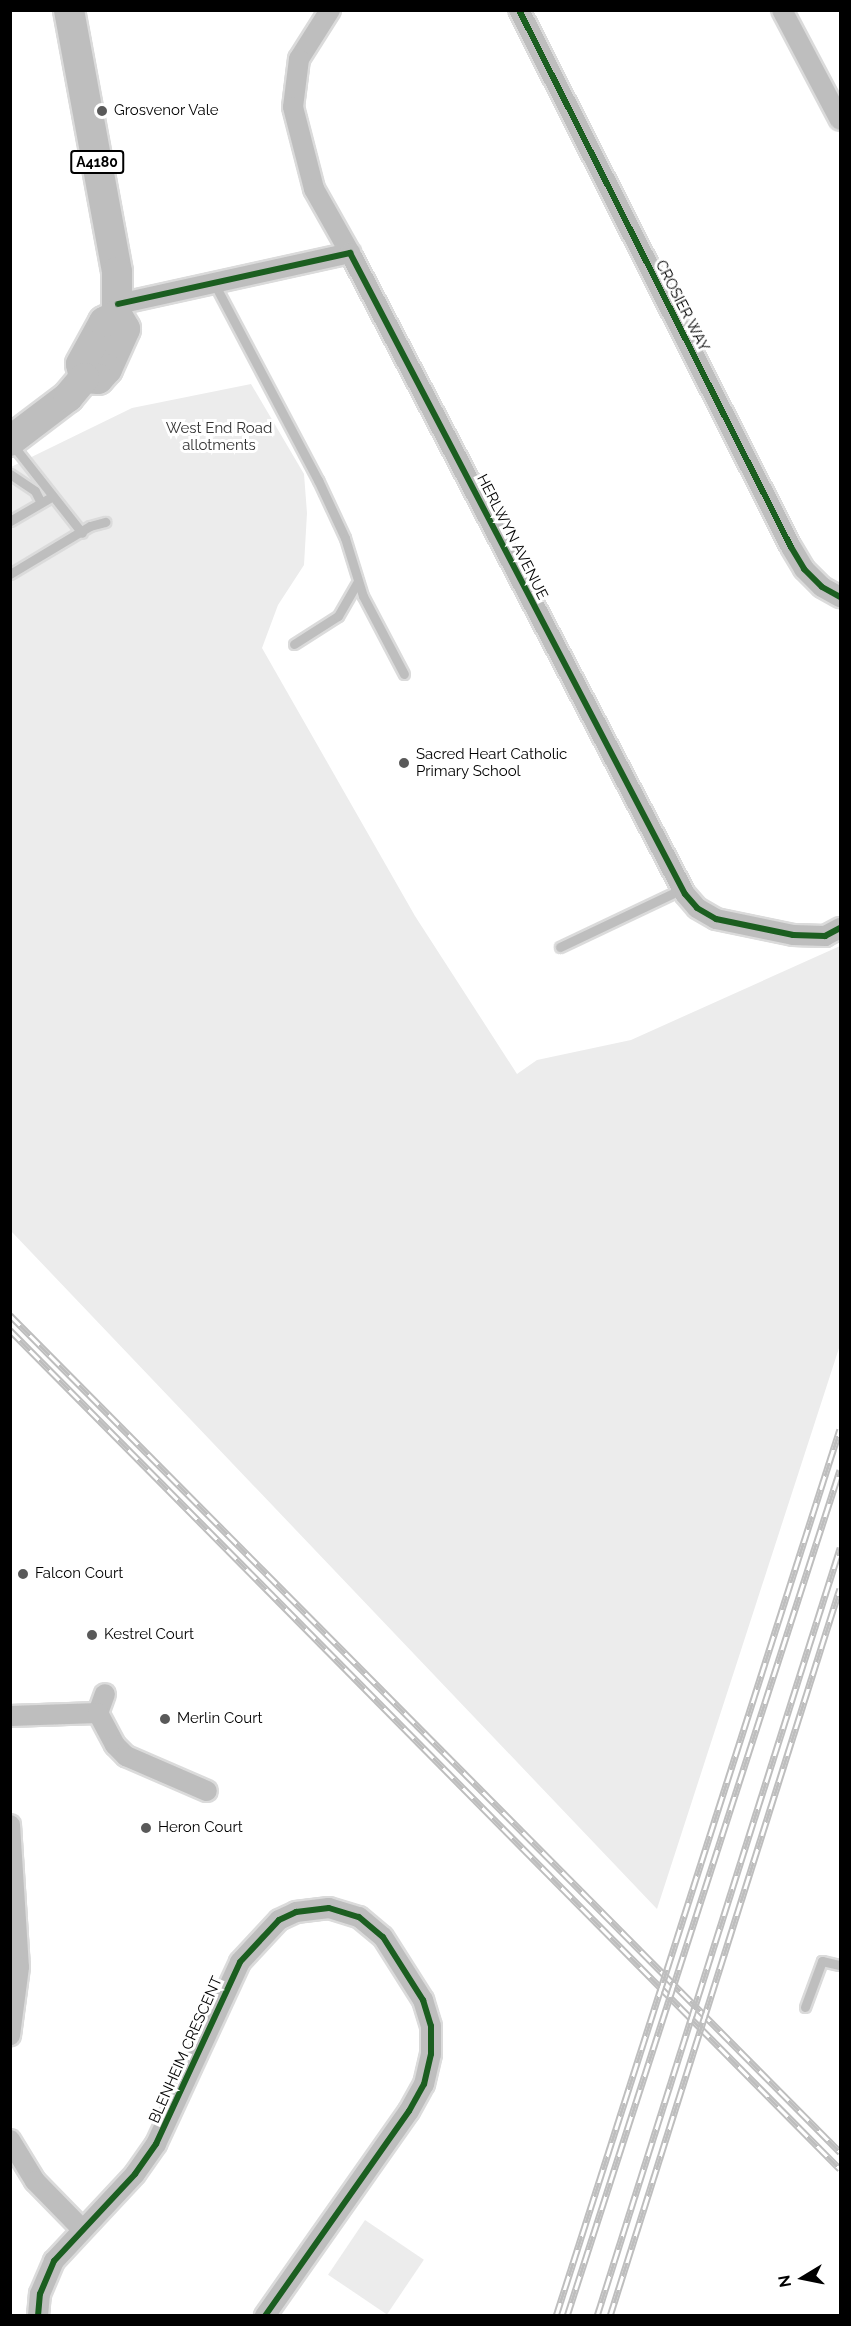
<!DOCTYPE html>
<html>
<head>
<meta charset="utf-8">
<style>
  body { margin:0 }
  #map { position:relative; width:851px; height:2326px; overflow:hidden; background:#fff; font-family:Raleway,sans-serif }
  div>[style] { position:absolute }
  .green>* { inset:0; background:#ececec; transform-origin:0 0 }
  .roads { filter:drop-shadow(2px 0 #dbdbdb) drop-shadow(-2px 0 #dbdbdb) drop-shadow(0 2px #dbdbdb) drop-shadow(0 -2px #dbdbdb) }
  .service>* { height:9px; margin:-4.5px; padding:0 4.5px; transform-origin:4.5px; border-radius:4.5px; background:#bebebe }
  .minor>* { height:20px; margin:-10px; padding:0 10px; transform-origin:10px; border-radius:10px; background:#bebebe }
  .primary>* { height:30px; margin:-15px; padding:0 15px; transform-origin:15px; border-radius:15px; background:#bebebe }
  .rail>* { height:7px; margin-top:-3.5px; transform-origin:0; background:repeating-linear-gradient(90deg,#fff 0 14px,#bebebe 0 28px); box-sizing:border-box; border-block:2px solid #bebebe }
  .cycleway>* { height:6px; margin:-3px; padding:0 3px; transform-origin:3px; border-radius:3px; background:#1b5e20 }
  .dots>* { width:16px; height:16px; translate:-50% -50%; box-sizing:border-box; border:3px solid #fff; border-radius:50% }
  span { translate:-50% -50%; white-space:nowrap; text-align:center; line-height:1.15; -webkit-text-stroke:6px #fff; paint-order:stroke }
  .shield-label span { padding:2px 4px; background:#fff; border:2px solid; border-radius:4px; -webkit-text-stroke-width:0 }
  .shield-label { font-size:14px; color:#000; font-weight:700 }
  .poi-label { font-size:15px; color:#000 }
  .left { translate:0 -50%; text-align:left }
  .street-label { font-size:15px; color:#000 }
  .park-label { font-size:15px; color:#333 }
  .frame { position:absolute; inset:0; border:12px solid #000; pointer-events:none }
  .north { position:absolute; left:773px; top:2248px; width:60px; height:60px; -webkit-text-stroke:4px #fff; paint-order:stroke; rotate:260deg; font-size:16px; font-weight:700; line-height:24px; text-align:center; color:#000 }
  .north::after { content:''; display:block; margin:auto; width:21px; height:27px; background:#000; clip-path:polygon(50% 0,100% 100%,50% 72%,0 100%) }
</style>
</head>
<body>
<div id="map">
  <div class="green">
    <div style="clip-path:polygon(251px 384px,304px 474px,307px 513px,304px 565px,278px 605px,262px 648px,415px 916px,517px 1074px,537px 1060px,631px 1040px,840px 946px,840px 1345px,657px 1909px,11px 1231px,11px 467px,132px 408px)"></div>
    <div style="left:365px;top:2220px;width:71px;height:66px;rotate:34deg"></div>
  </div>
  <div class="roads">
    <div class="service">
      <div style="left:215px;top:285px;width:221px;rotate:62.2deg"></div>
      <div style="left:318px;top:480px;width:64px;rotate:65deg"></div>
      <div style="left:345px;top:538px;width:61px;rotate:72.8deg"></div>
      <div style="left:363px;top:596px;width:88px;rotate:62.3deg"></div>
      <div style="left:12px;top:444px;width:113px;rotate:51.8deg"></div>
      <div style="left:10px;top:474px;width:30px;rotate:34deg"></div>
      <div style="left:35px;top:491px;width:13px;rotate:63deg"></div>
      <div style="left:10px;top:521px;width:48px;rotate:-30.3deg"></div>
      <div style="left:10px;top:574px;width:93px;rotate:-31deg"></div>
      <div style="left:90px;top:526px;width:16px;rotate:-15deg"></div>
      <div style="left:294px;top:644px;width:52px;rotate:-32.5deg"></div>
      <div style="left:338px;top:616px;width:38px;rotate:-60deg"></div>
      <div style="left:560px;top:947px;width:135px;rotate:-25.4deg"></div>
      <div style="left:805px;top:2007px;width:49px;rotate:-69.7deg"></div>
      <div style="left:822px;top:1961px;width:18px;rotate:13deg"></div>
    </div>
    <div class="minor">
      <div style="left:330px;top:10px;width:58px;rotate:122.3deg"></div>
      <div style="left:299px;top:59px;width:48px;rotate:97.1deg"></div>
      <div style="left:293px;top:107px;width:85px;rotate:75.6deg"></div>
      <div style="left:314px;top:189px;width:73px;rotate:60.6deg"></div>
      <div style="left:519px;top:10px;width:602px;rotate:63.14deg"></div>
      <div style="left:791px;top:547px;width:26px;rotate:59deg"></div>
      <div style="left:804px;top:569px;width:25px;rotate:45deg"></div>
      <div style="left:822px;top:587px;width:21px;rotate:29deg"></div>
      <div style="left:782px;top:10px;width:124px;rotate:62.2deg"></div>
      <div style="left:118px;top:304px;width:238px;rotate:-12.4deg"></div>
      <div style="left:350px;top:253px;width:723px;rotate:62.41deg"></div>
      <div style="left:685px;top:894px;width:18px;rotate:49deg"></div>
      <div style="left:697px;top:908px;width:22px;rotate:30deg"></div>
      <div style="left:716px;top:919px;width:79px;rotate:11.7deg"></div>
      <div style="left:793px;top:935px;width:32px;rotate:2deg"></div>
      <div style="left:825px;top:936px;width:17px;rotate:-28deg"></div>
      <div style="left:98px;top:1713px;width:20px;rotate:-70deg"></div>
      <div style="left:10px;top:1716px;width:88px;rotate:-2deg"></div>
      <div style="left:98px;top:1713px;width:36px;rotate:62deg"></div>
      <div style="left:115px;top:1745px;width:16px;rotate:45deg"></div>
      <div style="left:126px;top:1756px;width:88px;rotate:23.4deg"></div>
      <div style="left:10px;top:1825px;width:142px;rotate:86.4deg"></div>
      <div style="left:19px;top:1967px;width:69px;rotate:97.5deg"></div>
      <div style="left:10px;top:2140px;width:48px;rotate:58.6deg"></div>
      <div style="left:35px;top:2181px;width:66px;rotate:45.6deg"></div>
      <div style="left:38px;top:2316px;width:22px;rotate:-85deg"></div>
      <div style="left:40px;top:2294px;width:36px;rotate:-67deg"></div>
      <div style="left:54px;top:2261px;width:119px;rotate:-47deg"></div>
      <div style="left:135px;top:2174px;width:37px;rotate:-55deg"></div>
      <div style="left:156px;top:2144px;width:200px;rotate:-65.2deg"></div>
      <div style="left:240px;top:1962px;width:57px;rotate:-47.1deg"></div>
      <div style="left:279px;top:1920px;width:19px;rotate:-25deg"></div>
      <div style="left:296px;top:1912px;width:33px;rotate:-7deg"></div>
      <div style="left:329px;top:1908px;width:31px;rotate:17deg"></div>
      <div style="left:359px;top:1917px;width:31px;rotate:40deg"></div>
      <div style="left:383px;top:1937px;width:75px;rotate:57.6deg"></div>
      <div style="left:423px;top:2000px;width:27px;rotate:73deg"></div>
      <div style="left:431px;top:2026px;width:28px;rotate:90deg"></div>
      <div style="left:431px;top:2054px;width:31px;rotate:103deg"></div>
      <div style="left:424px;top:2084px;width:31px;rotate:119deg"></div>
      <div style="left:409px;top:2111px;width:251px;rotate:125.1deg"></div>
    </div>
    <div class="primary">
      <div style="left:69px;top:10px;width:266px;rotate:79.6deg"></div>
      <div style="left:117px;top:272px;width:43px;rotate:90deg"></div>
      <div style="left:117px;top:315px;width:16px;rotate:60deg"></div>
      <div style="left:125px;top:329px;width:44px;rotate:114.2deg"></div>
      <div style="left:107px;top:369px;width:13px;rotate:132deg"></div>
      <div style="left:98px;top:379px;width:14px;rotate:-176deg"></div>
      <div style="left:84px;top:378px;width:14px;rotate:-102deg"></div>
      <div style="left:81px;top:364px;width:48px;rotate:-61.3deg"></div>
      <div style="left:104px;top:322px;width:15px;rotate:-28deg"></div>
      <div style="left:10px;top:441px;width:73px;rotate:-37.2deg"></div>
      <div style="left:68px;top:397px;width:25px;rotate:-50deg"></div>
    </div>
  </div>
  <div class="rail">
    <div style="left:10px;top:1315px;width:1179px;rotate:45.24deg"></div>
    <div style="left:10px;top:1330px;width:1180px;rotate:45.31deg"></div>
    <div style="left:556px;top:2316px;width:931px;rotate:-72.25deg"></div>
    <div style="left:567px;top:2316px;width:889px;rotate:-72.12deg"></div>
    <div style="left:597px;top:2316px;width:806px;rotate:-72.44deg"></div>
    <div style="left:610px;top:2316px;width:763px;rotate:-72.47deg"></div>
  </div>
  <div class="cycleway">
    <div style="left:519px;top:10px;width:602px;rotate:63.14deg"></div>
    <div style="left:791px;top:547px;width:26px;rotate:59deg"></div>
    <div style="left:804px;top:569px;width:25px;rotate:45deg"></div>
    <div style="left:822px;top:587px;width:21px;rotate:29deg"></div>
    <div style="left:118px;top:304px;width:238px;rotate:-12.4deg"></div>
    <div style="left:350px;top:253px;width:723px;rotate:62.41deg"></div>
    <div style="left:685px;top:894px;width:18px;rotate:49deg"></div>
    <div style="left:697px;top:908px;width:22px;rotate:30deg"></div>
    <div style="left:716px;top:919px;width:79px;rotate:11.7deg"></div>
    <div style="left:793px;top:935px;width:32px;rotate:2deg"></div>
    <div style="left:825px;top:936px;width:17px;rotate:-28deg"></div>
    <div style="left:38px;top:2316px;width:22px;rotate:-85deg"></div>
    <div style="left:40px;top:2294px;width:36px;rotate:-67deg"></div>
    <div style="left:54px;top:2261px;width:119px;rotate:-47deg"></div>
    <div style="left:135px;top:2174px;width:37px;rotate:-55deg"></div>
    <div style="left:156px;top:2144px;width:200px;rotate:-65.2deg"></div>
    <div style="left:240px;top:1962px;width:57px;rotate:-47.1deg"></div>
    <div style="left:279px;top:1920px;width:19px;rotate:-25deg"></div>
    <div style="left:296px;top:1912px;width:33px;rotate:-7deg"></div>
    <div style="left:329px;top:1908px;width:31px;rotate:17deg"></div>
    <div style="left:359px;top:1917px;width:31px;rotate:40deg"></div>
    <div style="left:383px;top:1937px;width:75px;rotate:57.6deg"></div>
    <div style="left:423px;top:2000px;width:27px;rotate:73deg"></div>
    <div style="left:431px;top:2026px;width:28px;rotate:90deg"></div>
    <div style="left:431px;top:2054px;width:31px;rotate:103deg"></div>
    <div style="left:424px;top:2084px;width:31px;rotate:119deg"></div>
    <div style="left:409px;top:2111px;width:251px;rotate:125.1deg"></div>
  </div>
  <div class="dots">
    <div style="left:102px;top:111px;background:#595959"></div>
    <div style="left:404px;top:763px;background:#595959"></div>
    <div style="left:23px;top:1574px;background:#595959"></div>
    <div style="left:92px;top:1635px;background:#595959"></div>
    <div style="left:165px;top:1719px;background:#595959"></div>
    <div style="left:146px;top:1828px;background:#595959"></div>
  </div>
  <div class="shield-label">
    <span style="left:97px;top:162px">A4180</span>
  </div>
  <div class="poi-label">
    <span class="left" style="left:114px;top:111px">Grosvenor Vale</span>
    <span class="left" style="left:416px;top:763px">Sacred Heart Catholic<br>Primary School</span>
    <span class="left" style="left:35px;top:1574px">Falcon Court</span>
    <span class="left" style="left:104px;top:1635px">Kestrel Court</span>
    <span class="left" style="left:177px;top:1719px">Merlin Court</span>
    <span class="left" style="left:158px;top:1828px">Heron Court</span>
  </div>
  <div class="street-label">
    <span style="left:682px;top:306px;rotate:63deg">CROSIER WAY</span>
    <span style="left:512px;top:537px;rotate:63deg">HERLWYN AVENUE</span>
    <span style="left:186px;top:2050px;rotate:-66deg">BLENHEIM CRESCENT</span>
  </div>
  <div class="park-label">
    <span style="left:219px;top:437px">West End Road<br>allotments</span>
  </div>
  <div class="frame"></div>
  <div class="north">N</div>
</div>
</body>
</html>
